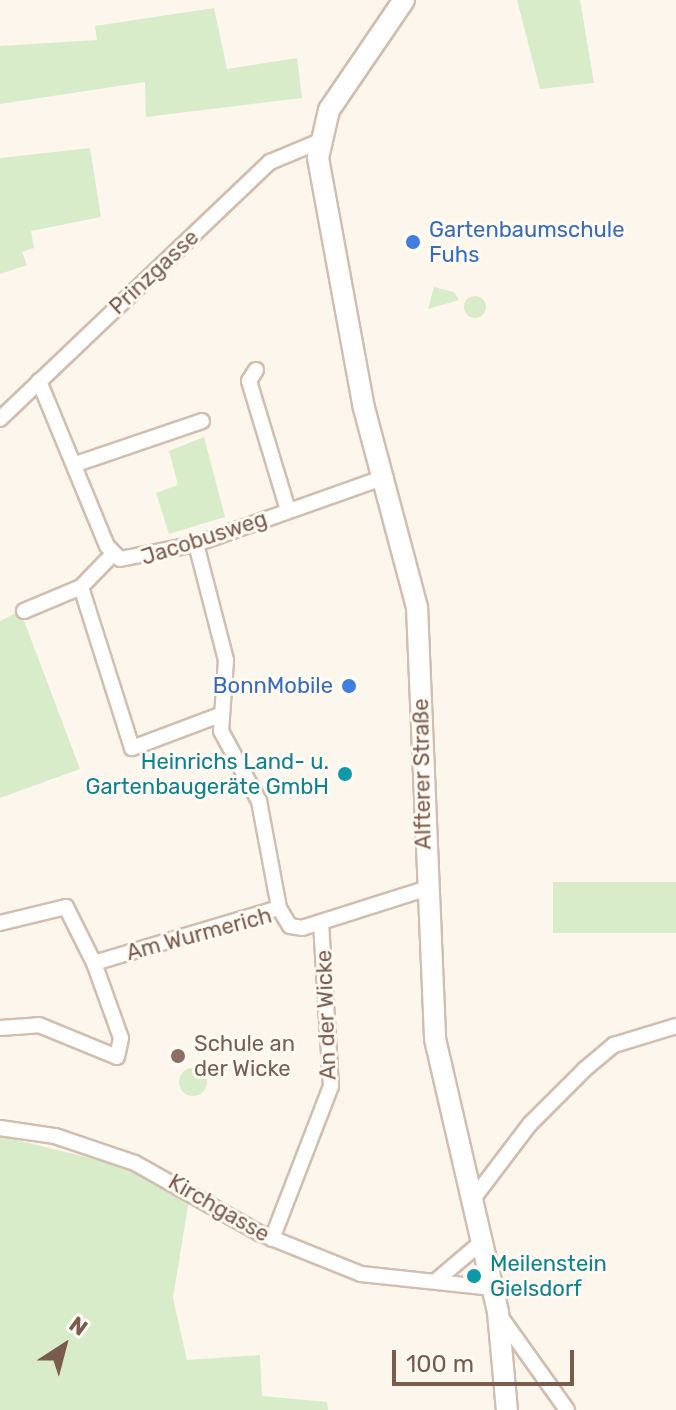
<!DOCTYPE html>
<html>
<head>
<meta charset="utf-8">
<style>
  body { margin:0 }
  #map { position:relative; width:676px; height:1410px; overflow:hidden; background:#fdf6ec; font-family:Rubik,sans-serif }
  div>[style] { position:absolute }
  .green>* { inset:0; background:#d8ecc9; transform-origin:0 0 }
  .round { border-radius:50% }
  .roads { filter:drop-shadow(2px 0 #d1beb0) drop-shadow(-2px 0 #d1beb0) drop-shadow(0 2px #d1beb0) drop-shadow(0 -2px #d1beb0) }
  .street>* { height:14px; margin:-7px; padding:0 7px; transform-origin:7px; border-radius:7px; background:#fff }
  .secondary>* { height:20px; margin:-10px; padding:0 10px; transform-origin:10px; border-radius:10px; background:#fff }
  .dots>* { width:22px; height:22px; translate:-50% -50%; box-sizing:border-box; border:4px solid #fffaf3; border-radius:50% }
  span { translate:-50% -50%; white-space:nowrap; text-align:center; line-height:1.15; -webkit-text-stroke:6px #fffaf3; paint-order:stroke }
  .shop-label { font-size:22px; color:#366cbe }
  .left { translate:0 -50%; text-align:left }
  .right { translate:-100% -50%; text-align:right }
  .street-label { font-size:22px; color:#7a5c4d }
  .culture-label { font-size:22px; color:#0d838f }
  .education-label { font-size:22px; color:#785e54 }
  .north { position:absolute; left:24px; top:1306px; width:80px; height:80px; -webkit-text-stroke:6px #fffaf3; paint-order:stroke; rotate:36deg; font-size:22px; font-weight:700; line-height:32px; text-align:center; color:#7a5c4d }
  .north::after { content:''; display:block; margin:auto; width:28px; height:36px; background:#7a5c4d; clip-path:polygon(50% 0,100% 100%,50% 72%,0 100%) }
  .scale { position:absolute; left:392px; top:1350px; width:182px; height:36px; box-sizing:border-box; border:4px solid #7a5c4d; border-top:0; padding-left:10px; font-size:24px; line-height:28px; white-space:nowrap; color:#7a5c4d; -webkit-text-stroke:6px #fffaf3; paint-order:stroke }
</style>
</head>
<body>
<div id="map">
  <div class="green">
    <div style="clip-path:polygon(517px 0,580px 0,594px 83px,540px 89px)"></div>
    <div style="clip-path:polygon(214px 8px,227px 69px,297px 58px,302px 98px,146px 117px,145px 82px,0 104px,0 46px,97px 40px,95px 26px)"></div>
    <div style="clip-path:polygon(90px 148px,101px 217px,31px 231px,34px 248px,22px 252px,27px 265px,0 274px,0 158px)"></div>
    <div style="clip-path:polygon(434px 287px,454px 292px,459px 300px,428px 309px)"></div>
    <div class="round" style="left:464px;top:296px;width:22px;height:22px"></div>
    <div style="clip-path:polygon(204px 437px,225px 517px,169px 534px,156px 493px,178px 485px,169px 451px)"></div>
    <div style="clip-path:polygon(14px 614px,23px 618px,80px 769px,0 798px,0 621px)"></div>
    <div style="left:676px;top:882px;width:51px;height:123px;rotate:90deg"></div>
    <div class="round" style="left:179px;top:1068px;width:28px;height:28px"></div>
    <div style="clip-path:polygon(0 1136px,115px 1164px,189px 1200px,173px 1298px,187px 1360px,260px 1355px,262px 1396px,327px 1402px,328px 1410px,0 1410px)"></div>
  </div>
  <div class="roads">
    <div class="street">
      <div style="left:256px;top:370px;width:13px;rotate:122deg"></div>
      <div style="left:249px;top:381px;width:132px;rotate:73.2deg"></div>
      <div style="left:39px;top:381px;width:178px;rotate:67.6deg"></div>
      <div style="left:107px;top:546px;width:18px;rotate:45deg"></div>
      <div style="left:120px;top:559px;width:77px;rotate:-11.2deg"></div>
      <div style="left:196px;top:544px;width:201px;rotate:-19.5deg"></div>
      <div style="left:0;top:419px;width:373px;rotate:-43.6deg"></div>
      <div style="left:270px;top:162px;width:52px;rotate:-22.6deg"></div>
      <div style="left:76px;top:464px;width:133px;rotate:-18.8deg"></div>
      <div style="left:196px;top:544px;width:120px;rotate:75.5deg"></div>
      <div style="left:226px;top:660px;width:71px;rotate:94deg"></div>
      <div style="left:221px;top:731px;width:80px;rotate:61.5deg"></div>
      <div style="left:259px;top:801px;width:109px;rotate:79.4deg"></div>
      <div style="left:81px;top:587px;width:169px;rotate:72.4deg"></div>
      <div style="left:132px;top:748px;width:94px;rotate:-20.6deg"></div>
      <div style="left:24px;top:611px;width:62px;rotate:-22.8deg"></div>
      <div style="left:81px;top:587px;width:45px;rotate:-45.9deg"></div>
      <div style="left:0;top:923px;width:68px;rotate:-13.6deg"></div>
      <div style="left:66px;top:907px;width:63px;rotate:63.4deg"></div>
      <div style="left:94px;top:963px;width:193px;rotate:-16.6deg"></div>
      <div style="left:279px;top:908px;width:21px;rotate:59deg"></div>
      <div style="left:290px;top:926px;width:12px;rotate:9deg"></div>
      <div style="left:302px;top:928px;width:129px;rotate:-17.6deg"></div>
      <div style="left:0;top:1028px;width:39px;rotate:-4deg"></div>
      <div style="left:39px;top:1025px;width:84px;rotate:22.3deg"></div>
      <div style="left:117px;top:1057px;width:19px;rotate:-78deg"></div>
      <div style="left:121px;top:1038px;width:80px;rotate:-109.8deg"></div>
      <div style="left:0;top:1128px;width:56px;rotate:8.3deg"></div>
      <div style="left:55px;top:1136px;width:84px;rotate:18.6deg"></div>
      <div style="left:135px;top:1163px;width:142px;rotate:29.4deg"></div>
      <div style="left:259px;top:1233px;width:110px;rotate:21.9deg"></div>
      <div style="left:361px;top:1274px;width:133px;rotate:6.1deg"></div>
      <div style="left:473px;top:1199px;width:94px;rotate:-52.8deg"></div>
      <div style="left:530px;top:1124px;width:78px;rotate:-45deg"></div>
      <div style="left:585px;top:1069px;width:38px;rotate:-40deg"></div>
      <div style="left:614px;top:1045px;width:65px;rotate:-17deg"></div>
      <div style="left:272px;top:1239px;width:164px;rotate:-68.9deg"></div>
      <div style="left:331px;top:1086px;width:163px;rotate:-93.5deg"></div>
      <div style="left:438px;top:1279px;width:59px;rotate:-40.2deg"></div>
      <div style="left:500px;top:1316px;width:115px;rotate:54.5deg"></div>
    </div>
    <div class="secondary">
      <div style="left:404px;top:0;width:133px;rotate:124.3deg"></div>
      <div style="left:329px;top:110px;width:49px;rotate:102.9deg"></div>
      <div style="left:318px;top:158px;width:254px;rotate:79.6deg"></div>
      <div style="left:364px;top:408px;width:206px;rotate:75.1deg"></div>
      <div style="left:417px;top:607px;width:432px;rotate:87.6deg"></div>
      <div style="left:435px;top:1039px;width:280px;rotate:77deg"></div>
      <div style="left:498px;top:1312px;width:98px;rotate:84.8deg"></div>
    </div>
  </div>
  <div class="dots">
    <div style="left:413px;top:242px;background:#3f7fe0"></div>
    <div style="left:349px;top:686px;background:#3f7fe0"></div>
    <div style="left:345px;top:774px;background:#0f9aa8"></div>
    <div style="left:178px;top:1056px;background:#8d6e63"></div>
    <div style="left:474px;top:1276px;background:#0f9aa8"></div>
  </div>
  <div class="shop-label">
    <span class="left" style="left:429px;top:242px">Gartenbaumschule<br>Fuhs</span>
    <span class="right" style="left:333px;top:686px">BonnMobile</span>
  </div>
  <div class="street-label">
    <span style="left:154px;top:272px;rotate:-43deg">Prinzgasse</span>
    <span style="left:204px;top:538px;rotate:-18deg">Jacobusweg</span>
    <span style="left:422px;top:774px;rotate:-91deg">Alfterer Straße</span>
    <span style="left:199px;top:934px;rotate:-15deg">Am Wurmerich</span>
    <span style="left:326px;top:1015px;rotate:-92deg">An der Wicke</span>
    <span style="left:219px;top:1208px;rotate:30deg">Kirchgasse</span>
  </div>
  <div class="culture-label">
    <span class="right" style="left:329px;top:774px">Heinrichs Land- u.<br>Gartenbaugeräte GmbH</span>
    <span class="left" style="left:490px;top:1276px">Meilenstein<br>Gielsdorf</span>
  </div>
  <div class="education-label">
    <span class="left" style="left:194px;top:1056px">Schule an<br>der Wicke</span>
  </div>
  <div class="north">N</div>
  <div class="scale">100 m</div>
</div>
</body>
</html>
